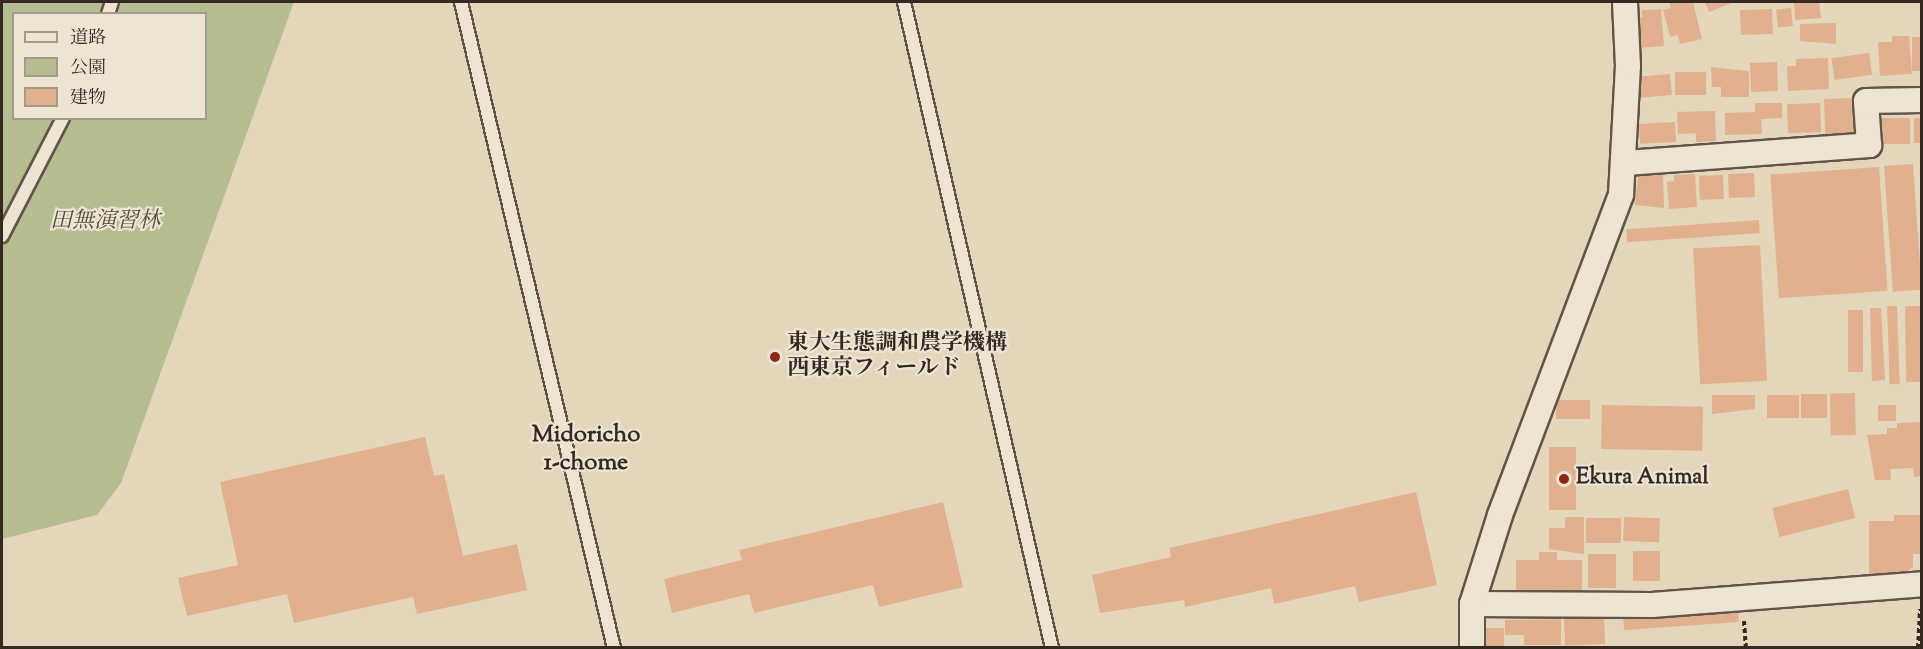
<!DOCTYPE html>
<html>
<head>
<meta charset="utf-8">
<style>
  body { margin:0 }
  #map { position:relative; width:1923px; height:649px; overflow:hidden; background:#e4d6ba; font-family:"Sorts Mill Goudy","Noto Serif JP",serif }
  div>[style] { position:absolute }
  .green>* { inset:0; background:#b4be90 }
  .building>* { inset:0; background:#e0b08f; transform-origin:0 0 }
  .path>* { height:4px; margin-top:-2px; transform-origin:0; background:repeating-linear-gradient(90deg,#352922 0 4.5px,transparent 0 7.5px) }
  .roads { filter:drop-shadow(2px 0 #615448) drop-shadow(-2px 0 #615448) drop-shadow(0 2px #615448) drop-shadow(0 -2px #615448) }
  .lane>* { height:12px; margin:-6px; padding:0 6px; transform-origin:6px; border-radius:6px; background:#ede4d2 }
  .street>* { height:24px; margin:-12px; padding:0 12px; transform-origin:12px; border-radius:12px; background:#ede4d2 }
  .dots>* { width:16px; height:16px; translate:-50% -50%; box-sizing:border-box; border:3px solid #ede4d2; border-radius:50% }
  span { translate:-50% -50%; white-space:nowrap; text-align:center; line-height:1.15; -webkit-text-stroke:4.5px #ede4d2; paint-order:stroke }
  .park-label { font-size:22px; color:#554e3e; font-style:italic }
  .poi-label { font-size:22px; color:#352922; font-weight:700 }
  .left { translate:0 -50%; text-align:left }
  .neighbourhood-label { font-size:24px; color:#352922; font-weight:700 }
  .frame { position:absolute; inset:0; border:3px solid #352922; pointer-events:none }
  .legend { position:absolute; left:12px; top:12px; width:195px; height:108px; box-sizing:border-box; background:#ede4d2; border:2px solid #a3998c; margin:0; padding:8px 10px; list-style:none; font-size:18px; color:#352922 }
  .legend li { display:flex; align-items:center; gap:12px; height:30px }
  .legend b { width:30px; border:2px solid #a3998c }
</style>
</head>
<body>
<div id="map">
  <div class="green">
    <div style="clip-path:polygon(evenodd,2px 2px,294px 2px,121px 483px,97px 515px,2px 539px,2px 2px,14px 14px,206px 14px,206px 118px,14px 118px,14px 14px)"></div>
  </div>
  <div class="building">
    <div style="clip-path:polygon(1669px 2px,1693px 2px,1702px 39px,1680px 44px,1678px 35px,1670px 37px,1663px 10px,1671px 8px)"></div>
    <div style="clip-path:polygon(1705px 2px,1735px 2px,1709px 12px)"></div>
    <div style="clip-path:polygon(1794px 2px,1819px 2px,1821px 18px,1795px 20px)"></div>
    <div style="left:1791px;top:8px;width:18px;height:15px;rotate:84deg"></div>
    <div style="clip-path:polygon(1661px 9px,1664px 46px,1639px 48px,1637px 18px,1642px 17px,1642px 10px)"></div>
    <div style="left:1772px;top:9px;width:25px;height:32px;rotate:88deg"></div>
    <div style="clip-path:polygon(1836px 23px,1836px 44px,1800px 41px,1800px 24px)"></div>
    <div style="clip-path:polygon(1892px 36px,1909px 36px,1912px 74px,1880px 76px,1878px 42px,1892px 42px)"></div>
    <div style="left:1912px;top:37px;width:10px;height:34px"></div>
    <div style="left:1869px;top:53px;width:22px;height:38px;rotate:82deg"></div>
    <div style="clip-path:polygon(1828px 58px,1829px 89px,1788px 91px,1787px 66px,1796px 66px,1796px 59px)"></div>
    <div style="left:1777px;top:62px;width:29px;height:27px;rotate:88deg"></div>
    <div style="clip-path:polygon(1711px 67px,1749px 71px,1749px 97px,1721px 97px,1721px 87px,1712px 87px)"></div>
    <div style="left:1675px;top:72px;width:31px;height:23px"></div>
    <div style="left:1670px;top:74px;width:21px;height:32px;rotate:85deg"></div>
    <div style="left:1853px;top:98px;width:38px;height:29px;rotate:88deg"></div>
    <div style="clip-path:polygon(1755px 103px,1782px 103px,1782px 118px,1761px 119px,1762px 134px,1725px 135px,1725px 113px,1755px 112px)"></div>
    <div style="left:1820px;top:103px;width:29px;height:33px;rotate:88deg"></div>
    <div style="clip-path:polygon(1715px 111px,1716px 141px,1696px 142px,1696px 133px,1678px 134px,1677px 112px)"></div>
    <div style="left:1880px;top:118px;width:30px;height:26px"></div>
    <div style="left:1914px;top:118px;width:8px;height:25px"></div>
    <div style="left:1675px;top:122px;width:20px;height:36px;rotate:87deg"></div>
    <div style="left:1913px;top:164px;width:126px;height:29px;rotate:86deg"></div>
    <div style="left:1879px;top:167px;width:124px;height:109px;rotate:86deg"></div>
    <div style="left:1754px;top:173px;width:24px;height:26px;rotate:88deg"></div>
    <div style="clip-path:polygon(1695px 174px,1697px 207px,1669px 209px,1667px 182px,1674px 181px,1674px 175px)"></div>
    <div style="clip-path:polygon(1663px 175px,1664px 208px,1635px 205px,1638px 176px)"></div>
    <div style="left:1723px;top:175px;width:24px;height:24px;rotate:88deg"></div>
    <div style="left:1759px;top:220px;width:13px;height:133px;rotate:86deg"></div>
    <div style="left:1760px;top:245px;width:136px;height:67px;rotate:87deg"></div>
    <div style="left:1897px;top:306px;width:78px;height:10px;rotate:88deg"></div>
    <div style="left:1921px;top:306px;width:76px;height:16px;rotate:89deg"></div>
    <div style="clip-path:polygon(1870px 308px,1881px 308px,1885px 380px,1872px 381px)"></div>
    <div style="left:1848px;top:310px;width:15px;height:62px"></div>
    <div style="left:1855px;top:393px;width:42px;height:25px;rotate:89deg"></div>
    <div style="left:1827px;top:394px;width:24px;height:26px;rotate:90deg"></div>
    <div style="clip-path:polygon(1712px 395px,1755px 395px,1755px 409px,1712px 414px)"></div>
    <div style="left:1767px;top:395px;width:32px;height:23px"></div>
    <div style="left:1556px;top:400px;width:34px;height:19px"></div>
    <div style="left:1602px;top:405px;width:101px;height:44px;rotate:1deg"></div>
    <div style="left:1896px;top:405px;width:16px;height:18px;rotate:90deg"></div>
    <div style="clip-path:polygon(1922px 422px,1922px 476px,1914px 477px,1913px 468px,1890px 469px,1891px 480px,1875px 480px,1867px 435px,1887px 434px,1887px 428px,1897px 428px,1897px 423px)"></div>
    <div style="clip-path:polygon(425px 437px,434px 476px,444px 474px,463px 556px,517px 544px,527px 590px,417px 614px,413px 597px,294px 623px,287px 594px,187px 616px,178px 578px,238px 565px,220px 482px)"></div>
    <div style="left:1549px;top:447px;width:27px;height:63px"></div>
    <div style="left:1848px;top:489px;width:30px;height:78px;rotate:76deg"></div>
    <div style="clip-path:polygon(1416px 492px,1437px 585px,1359px 602px,1355px 586px,1274px 604px,1271px 588px,1185px 607px,1184px 600px,1100px 613px,1092px 575px,1171px 557px,1169px 548px)"></div>
    <div style="clip-path:polygon(943px 502px,963px 587px,879px 607px,873px 585px,754px 613px,749px 594px,672px 613px,664px 579px,742px 560px,739px 550px)"></div>
    <div style="clip-path:polygon(1894px 515px,1920px 515px,1922px 554px,1913px 554px,1913px 567px,1906px 572px,1869px 574px,1869px 521px,1894px 521px)"></div>
    <div style="clip-path:polygon(1565px 517px,1584px 517px,1584px 554px,1549px 549px,1549px 528px,1565px 528px)"></div>
    <div style="left:1624px;top:517px;width:36px;height:24px;rotate:2deg"></div>
    <div style="left:1586px;top:518px;width:35px;height:25px"></div>
    <div style="left:1633px;top:551px;width:27px;height:30px"></div>
    <div style="clip-path:polygon(1539px 552px,1557px 552px,1557px 560px,1582px 560px,1582px 594px,1516px 594px,1516px 560px,1539px 560px)"></div>
    <div style="left:1588px;top:554px;width:28px;height:34px"></div>
    <div style="left:1738px;top:609px;width:13px;height:115px;rotate:86deg"></div>
    <div style="left:1604px;top:616px;width:28px;height:40px;rotate:88deg"></div>
    <div style="clip-path:polygon(1561px 619px,1561px 645px,1524px 645px,1524px 635px,1505px 635px,1505px 620px)"></div>
    <div style="left:1504px;top:628px;width:20px;height:23px;rotate:90deg"></div>
  </div>
  <div class="path">
    <div style="left:1744px;top:621px;width:27px;rotate:86deg"></div>
    <div style="left:1918px;top:648px;width:39px;rotate:-87deg"></div>
  </div>
  <div class="roads">
    <div class="lane">
      <div style="left:461px;top:2px;width:664px;rotate:76.68deg"></div>
      <div style="left:904px;top:2px;width:663px;rotate:77.1deg"></div>
      <div style="left:108px;top:14px;width:13px;rotate:-72deg"></div>
      <div style="left:2px;top:236px;width:133px;rotate:-62.7deg"></div>
    </div>
    <div class="street">
      <div style="left:1626px;top:163px;width:244px;rotate:-4.2deg"></div>
      <div style="left:1869px;top:145px;width:44px;rotate:-93.9deg"></div>
      <div style="left:1866px;top:101px;width:56px;rotate:-1deg"></div>
      <div style="left:1472px;top:604px;width:180px;rotate:0.3deg"></div>
      <div style="left:1652px;top:605px;width:271px;rotate:-4.4deg"></div>
      <div style="left:1472px;top:648px;width:44px;rotate:-90deg"></div>
      <div style="left:1472px;top:604px;width:93px;rotate:-72.5deg"></div>
      <div style="left:1500px;top:515px;width:342px;rotate:-69.3deg"></div>
      <div style="left:1621px;top:195px;width:129px;rotate:-86.9deg"></div>
      <div style="left:1628px;top:66px;width:64px;rotate:-92.7deg"></div>
    </div>
  </div>
  <div class="dots">
    <div style="left:775px;top:357px;background:#8f2418"></div>
    <div style="left:1564px;top:479px;background:#8f2418"></div>
  </div>
  <div class="park-label">
    <span style="left:105px;top:223px">田無演習林</span>
  </div>
  <div class="poi-label">
    <span class="left" style="left:787px;top:357px">東大生態調和農学機構<br>西東京フィールド</span>
    <span class="left" style="left:1576px;top:479px">Ekura Animal</span>
  </div>
  <div class="neighbourhood-label">
    <span style="left:586px;top:450px">Midoricho<br>1-chome</span>
  </div>
  <div class="frame"></div>
  <ul class="legend">
  <li><b style="height:8px;background:#ede4d2"></b>道路</li>
  <li><b style="height:16px;background:#b4be90"></b>公園</li>
  <li><b style="height:16px;background:#e0b08f"></b>建物</li>
  </ul>
</div>
</body>
</html>
